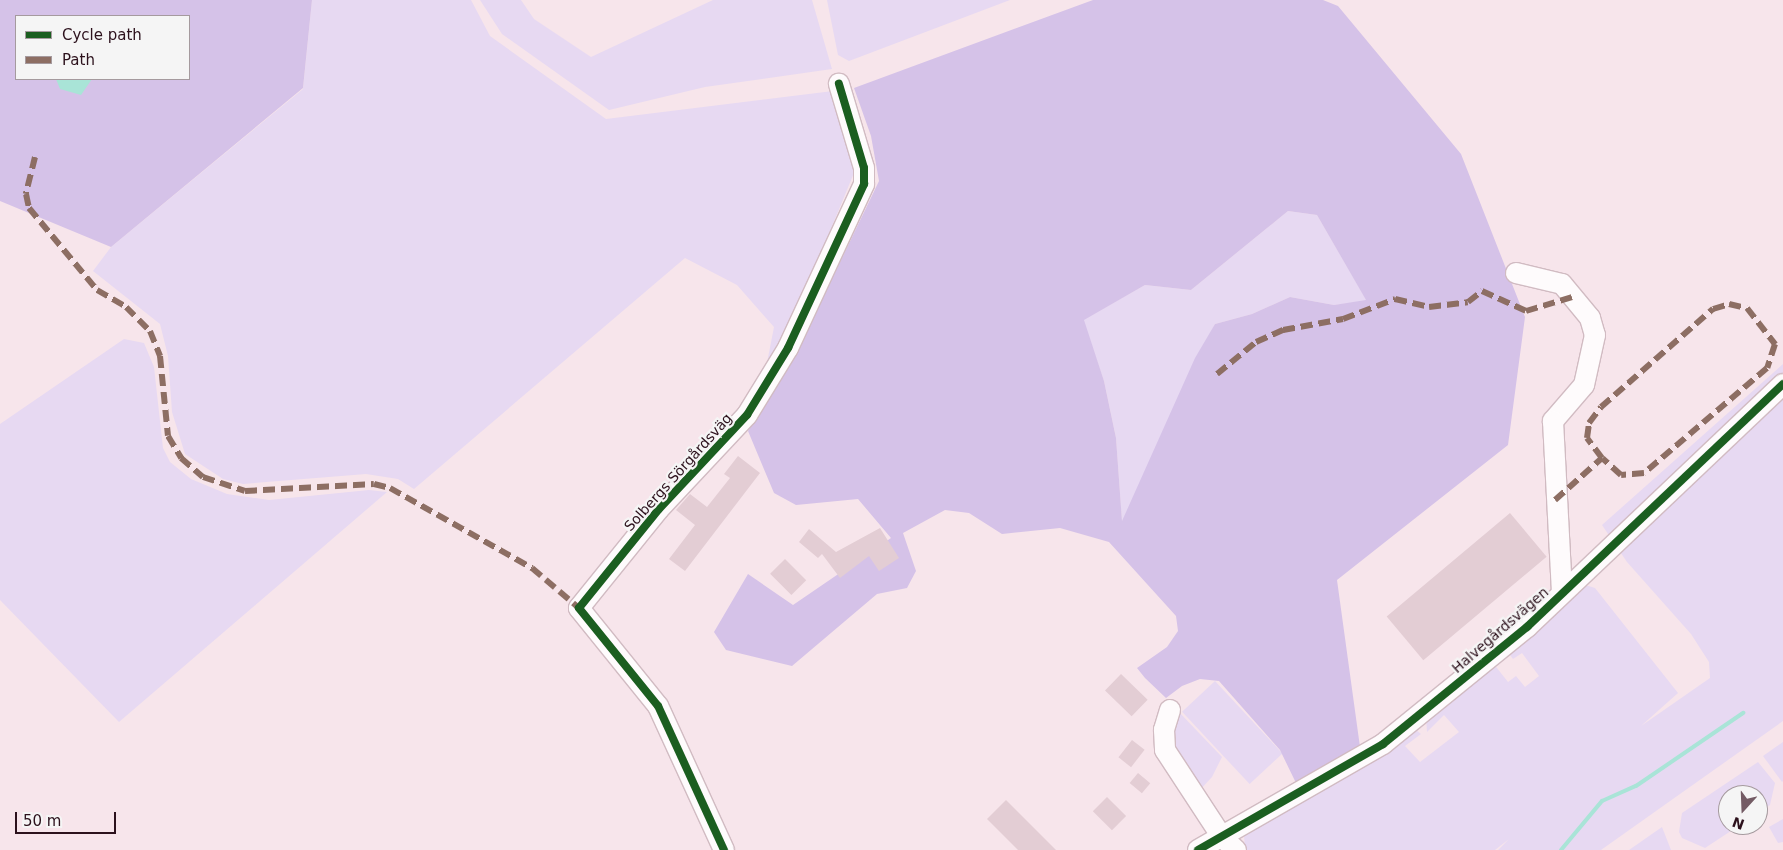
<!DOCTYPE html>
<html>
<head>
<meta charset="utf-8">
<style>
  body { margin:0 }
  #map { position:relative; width:1783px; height:850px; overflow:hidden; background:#f7e5eb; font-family:"DejaVu Sans",sans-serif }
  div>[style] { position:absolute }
  .green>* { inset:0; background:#e7d9f2; transform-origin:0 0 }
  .forest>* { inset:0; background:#d5c2e8 }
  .water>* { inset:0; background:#a9e4d7 }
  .stream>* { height:4px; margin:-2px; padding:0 2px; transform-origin:2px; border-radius:2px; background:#a9e4d7 }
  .building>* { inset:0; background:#e3cdd4; transform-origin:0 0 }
  .roads { filter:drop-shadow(1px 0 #d1bbc2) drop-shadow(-1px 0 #d1bbc2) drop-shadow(0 1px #d1bbc2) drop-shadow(0 -1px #d1bbc2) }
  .minor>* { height:20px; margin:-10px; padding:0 10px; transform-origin:10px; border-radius:10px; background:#fefbfc }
  .quiet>* { height:6px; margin-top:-3px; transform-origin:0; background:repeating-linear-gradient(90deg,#8d6e63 0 12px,transparent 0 18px) }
  .cycleway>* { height:8px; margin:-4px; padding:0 4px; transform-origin:4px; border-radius:4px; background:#1b5e20 }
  span { translate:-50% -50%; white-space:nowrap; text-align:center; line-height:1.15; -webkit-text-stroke:4.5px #f5f5f5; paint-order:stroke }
  .street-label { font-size:14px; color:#2c111c }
  .legend { position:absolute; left:15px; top:15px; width:175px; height:65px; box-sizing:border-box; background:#f5f5f5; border:1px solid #a59a9e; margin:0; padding:6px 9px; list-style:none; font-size:15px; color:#2c111c }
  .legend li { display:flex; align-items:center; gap:10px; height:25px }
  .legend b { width:25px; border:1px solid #a59a9e }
  .north { position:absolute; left:1718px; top:785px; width:50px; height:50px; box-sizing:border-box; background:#f5f5f5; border:1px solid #a59a9e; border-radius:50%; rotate:200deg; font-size:14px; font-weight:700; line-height:20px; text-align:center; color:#2c111c }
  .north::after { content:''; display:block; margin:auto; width:18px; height:22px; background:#735b64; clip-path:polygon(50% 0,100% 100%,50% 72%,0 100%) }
  .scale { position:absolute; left:15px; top:812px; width:101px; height:22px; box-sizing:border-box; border:2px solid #2c111c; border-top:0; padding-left:6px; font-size:15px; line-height:18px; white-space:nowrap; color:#2c111c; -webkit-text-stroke:4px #f5f5f5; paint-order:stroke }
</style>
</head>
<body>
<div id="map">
  <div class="green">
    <div style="clip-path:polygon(312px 0,471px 0,490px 36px,606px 119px,833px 91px,856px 168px,787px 336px,765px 373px,774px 327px,737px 285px,685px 258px,414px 489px,398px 479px,366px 474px,243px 484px,223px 479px,185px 454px,172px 412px,168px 356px,160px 324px,93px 271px,111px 247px,303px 89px)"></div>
    <div style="clip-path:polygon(480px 0,521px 0,534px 19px,591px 57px,713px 0,812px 0,832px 69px,705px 87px,609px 110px,502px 34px)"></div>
    <div style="clip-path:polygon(827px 0,1010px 0,849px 61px,838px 55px)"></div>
    <div style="clip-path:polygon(1288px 211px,1317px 215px,1367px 301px,1334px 305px,1290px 297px,1252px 314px,1215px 324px,1122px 522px,1116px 438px,1104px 381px,1083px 320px,1145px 285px,1191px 290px)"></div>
    <div style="clip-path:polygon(124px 339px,144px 343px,154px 367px,163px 448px,170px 462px,191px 479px,227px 494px,269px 500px,369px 490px,387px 492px,119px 722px,0 600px,0 424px)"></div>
    <div style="clip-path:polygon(1783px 364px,1783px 721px,1601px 850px,1498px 850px,1509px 839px,1495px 850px,1245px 850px,1244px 835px,1415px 729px,1421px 734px,1405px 746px,1420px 762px,1459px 732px,1444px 715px,1427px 732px,1426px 716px,1493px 663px,1508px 682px,1516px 676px,1525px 687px,1539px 676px,1522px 653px,1513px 659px,1507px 651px,1582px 584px,1595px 588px,1678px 693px,1641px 726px,1710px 678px,1709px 662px,1691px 634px,1627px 562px,1602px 525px)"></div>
    <div style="left:1215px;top:681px;width:99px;height:45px;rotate:47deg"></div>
    <div style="clip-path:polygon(1178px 711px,1222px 757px,1212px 777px,1199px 791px,1173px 760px,1170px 731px)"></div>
    <div style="clip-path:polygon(1783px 742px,1783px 781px,1782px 782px,1763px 756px)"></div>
    <div style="clip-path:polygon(1758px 762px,1775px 783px,1770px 805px,1758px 813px,1758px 795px,1728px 795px,1728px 825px,1740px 825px,1705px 848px,1682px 838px,1679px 832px,1682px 813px)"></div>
    <div style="clip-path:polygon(1783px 819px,1783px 842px,1778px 843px,1769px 827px)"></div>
    <div style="clip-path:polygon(1662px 827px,1671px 850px,1629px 850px)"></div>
  </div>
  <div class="forest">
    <div style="clip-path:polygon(evenodd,0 0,312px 0,303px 88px,111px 247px,0 201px,0 0,16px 16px,189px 16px,189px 79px,16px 79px,16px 16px)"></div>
    <div style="clip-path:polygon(evenodd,1093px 0,1323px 0,1338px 6px,1461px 154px,1525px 317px,1508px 445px,1337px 580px,1360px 747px,1296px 783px,1280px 750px,1219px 681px,1200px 679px,1182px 686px,1166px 698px,1145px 678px,1137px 668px,1167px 647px,1178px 631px,1176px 616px,1109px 542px,1060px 528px,1002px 534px,969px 513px,945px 510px,903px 533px,916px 571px,907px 588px,877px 594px,792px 666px,726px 650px,714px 632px,748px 574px,793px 605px,891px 538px,858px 499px,796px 505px,774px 493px,748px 431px,792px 362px,879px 181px,871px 136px,854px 88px,1093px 0,1288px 211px,1317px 215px,1366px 300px,1334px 305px,1290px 297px,1252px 314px,1215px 324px,1195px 358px,1122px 521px,1116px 438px,1104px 381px,1084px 320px,1145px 285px,1191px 290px,1288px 211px)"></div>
  </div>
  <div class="water">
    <div style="clip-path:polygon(56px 79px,92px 79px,81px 95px,60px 89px)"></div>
  </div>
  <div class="stream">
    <div style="left:1561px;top:850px;width:64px;rotate:-50.1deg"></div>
    <div style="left:1602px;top:801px;width:37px;rotate:-24deg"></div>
    <div style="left:1636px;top:786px;width:130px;rotate:-34.3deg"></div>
  </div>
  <div class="building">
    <div style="clip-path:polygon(738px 456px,760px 473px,685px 571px,669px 559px,695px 525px,676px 510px,690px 494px,707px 507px,730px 478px,724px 474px)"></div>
    <div style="left:1510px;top:513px;width:57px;height:161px;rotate:50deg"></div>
    <div style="clip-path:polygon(880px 528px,899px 558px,879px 571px,869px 556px,840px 578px,822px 554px,818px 558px,799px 542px,809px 529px,836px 552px)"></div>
    <div style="left:785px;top:559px;width:30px;height:21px;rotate:45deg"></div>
    <div style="left:1121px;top:674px;width:37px;height:23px;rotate:44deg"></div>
    <div style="left:1132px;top:740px;width:16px;height:22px;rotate:38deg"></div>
    <div style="left:1138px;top:773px;width:16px;height:13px;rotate:40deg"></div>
    <div style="left:1107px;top:797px;width:27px;height:20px;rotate:45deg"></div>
    <div style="clip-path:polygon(1006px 800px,1056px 850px,1018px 850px,987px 819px)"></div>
  </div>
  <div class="roads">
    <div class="minor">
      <div style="left:1516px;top:273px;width:47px;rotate:13.4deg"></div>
      <div style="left:1562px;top:284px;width:44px;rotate:50.5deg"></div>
      <div style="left:1590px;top:318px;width:18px;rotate:74deg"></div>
      <div style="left:1595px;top:335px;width:51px;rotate:102.4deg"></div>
      <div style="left:1584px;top:385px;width:48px;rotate:130.7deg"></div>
      <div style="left:1553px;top:421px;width:171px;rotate:87deg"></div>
      <div style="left:1170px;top:710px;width:21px;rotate:107deg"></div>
      <div style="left:1164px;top:730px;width:20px;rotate:87deg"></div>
      <div style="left:1165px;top:750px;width:104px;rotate:56.8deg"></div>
      <div style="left:1222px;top:837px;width:19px;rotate:43deg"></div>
      <div style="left:724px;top:850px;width:158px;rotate:-114.6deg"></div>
      <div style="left:658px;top:706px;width:126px;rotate:-128.9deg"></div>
      <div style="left:579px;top:608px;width:127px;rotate:-51.1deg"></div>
      <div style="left:659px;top:509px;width:129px;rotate:-46.9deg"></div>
      <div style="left:747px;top:415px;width:79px;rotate:-58.5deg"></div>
      <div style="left:788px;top:348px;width:181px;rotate:-65.1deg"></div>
      <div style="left:864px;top:184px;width:16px;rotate:-90deg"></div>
      <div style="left:864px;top:168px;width:88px;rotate:-106.6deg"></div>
      <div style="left:1198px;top:850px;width:213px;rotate:-29.8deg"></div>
      <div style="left:1383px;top:744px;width:186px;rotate:-39.1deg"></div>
      <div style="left:1527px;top:627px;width:353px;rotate:-43.5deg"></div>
    </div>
  </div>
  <div class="quiet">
    <div style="left:35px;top:157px;width:38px;rotate:104deg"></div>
    <div style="left:26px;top:194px;width:14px;rotate:78deg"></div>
    <div style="left:29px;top:208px;width:107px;rotate:50.3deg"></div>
    <div style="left:97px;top:290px;width:34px;rotate:30deg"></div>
    <div style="left:126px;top:307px;width:34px;rotate:45deg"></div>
    <div style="left:150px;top:331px;width:27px;rotate:68deg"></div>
    <div style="left:160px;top:356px;width:80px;rotate:84.3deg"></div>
    <div style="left:168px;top:436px;width:26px;rotate:59deg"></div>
    <div style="left:181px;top:458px;width:29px;rotate:41deg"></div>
    <div style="left:203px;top:477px;width:44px;rotate:18.4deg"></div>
    <div style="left:245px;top:491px;width:129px;rotate:-3.1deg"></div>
    <div style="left:374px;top:484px;width:16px;rotate:14deg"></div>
    <div style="left:390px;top:488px;width:163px;rotate:29.4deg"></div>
    <div style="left:532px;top:568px;width:62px;rotate:40.4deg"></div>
    <div style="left:1217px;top:374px;width:50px;rotate:-39.4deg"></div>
    <div style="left:1256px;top:342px;width:30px;rotate:-24deg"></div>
    <div style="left:1283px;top:330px;width:61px;rotate:-10.4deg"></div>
    <div style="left:1343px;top:319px;width:56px;rotate:-21deg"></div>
    <div style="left:1395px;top:299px;width:35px;rotate:13deg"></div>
    <div style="left:1429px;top:307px;width:39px;rotate:-7deg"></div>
    <div style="left:1468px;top:302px;width:18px;rotate:-38deg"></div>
    <div style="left:1482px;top:291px;width:48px;rotate:24.4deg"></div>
    <div style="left:1526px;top:311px;width:48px;rotate:-16.9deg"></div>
    <div style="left:1555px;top:500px;width:63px;rotate:-41.8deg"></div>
    <div style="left:1602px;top:458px;width:25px;rotate:-127deg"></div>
    <div style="left:1587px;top:438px;width:15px;rotate:-82deg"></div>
    <div style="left:1589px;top:423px;width:20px;rotate:-53deg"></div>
    <div style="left:1601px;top:407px;width:149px;rotate:-41.2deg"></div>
    <div style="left:1713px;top:309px;width:17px;rotate:-17deg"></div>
    <div style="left:1729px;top:304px;width:18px;rotate:13deg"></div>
    <div style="left:1747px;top:308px;width:46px;rotate:52.1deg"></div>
    <div style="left:1775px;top:344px;width:25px;rotate:108deg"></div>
    <div style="left:1767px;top:368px;width:162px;rotate:139.5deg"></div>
    <div style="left:1644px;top:473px;width:23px;rotate:175deg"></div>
    <div style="left:1621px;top:475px;width:25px;rotate:-138deg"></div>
  </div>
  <div class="cycleway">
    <div style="left:724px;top:850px;width:158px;rotate:-114.6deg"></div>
    <div style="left:658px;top:706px;width:126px;rotate:-128.9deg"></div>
    <div style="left:579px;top:608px;width:127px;rotate:-51.1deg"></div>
    <div style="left:659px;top:509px;width:129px;rotate:-46.9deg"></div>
    <div style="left:747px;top:415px;width:79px;rotate:-58.5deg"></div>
    <div style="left:788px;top:348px;width:181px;rotate:-65.1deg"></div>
    <div style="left:864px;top:184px;width:16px;rotate:-90deg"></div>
    <div style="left:864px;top:168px;width:88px;rotate:-106.6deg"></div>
    <div style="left:1198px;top:850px;width:213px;rotate:-29.8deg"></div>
    <div style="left:1383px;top:744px;width:186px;rotate:-39.1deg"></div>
    <div style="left:1527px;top:627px;width:353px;rotate:-43.5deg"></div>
  </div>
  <div class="street-label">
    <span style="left:678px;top:472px;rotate:-48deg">Solbergs Sörgårdsväg</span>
    <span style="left:1500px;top:630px;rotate:-41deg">Halvegårdsvägen</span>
  </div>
  <ul class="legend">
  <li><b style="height:6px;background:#1b5e20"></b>Cycle path</li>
  <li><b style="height:6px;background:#8d6e63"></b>Path</li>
  </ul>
  <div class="north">N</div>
  <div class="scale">50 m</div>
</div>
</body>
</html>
